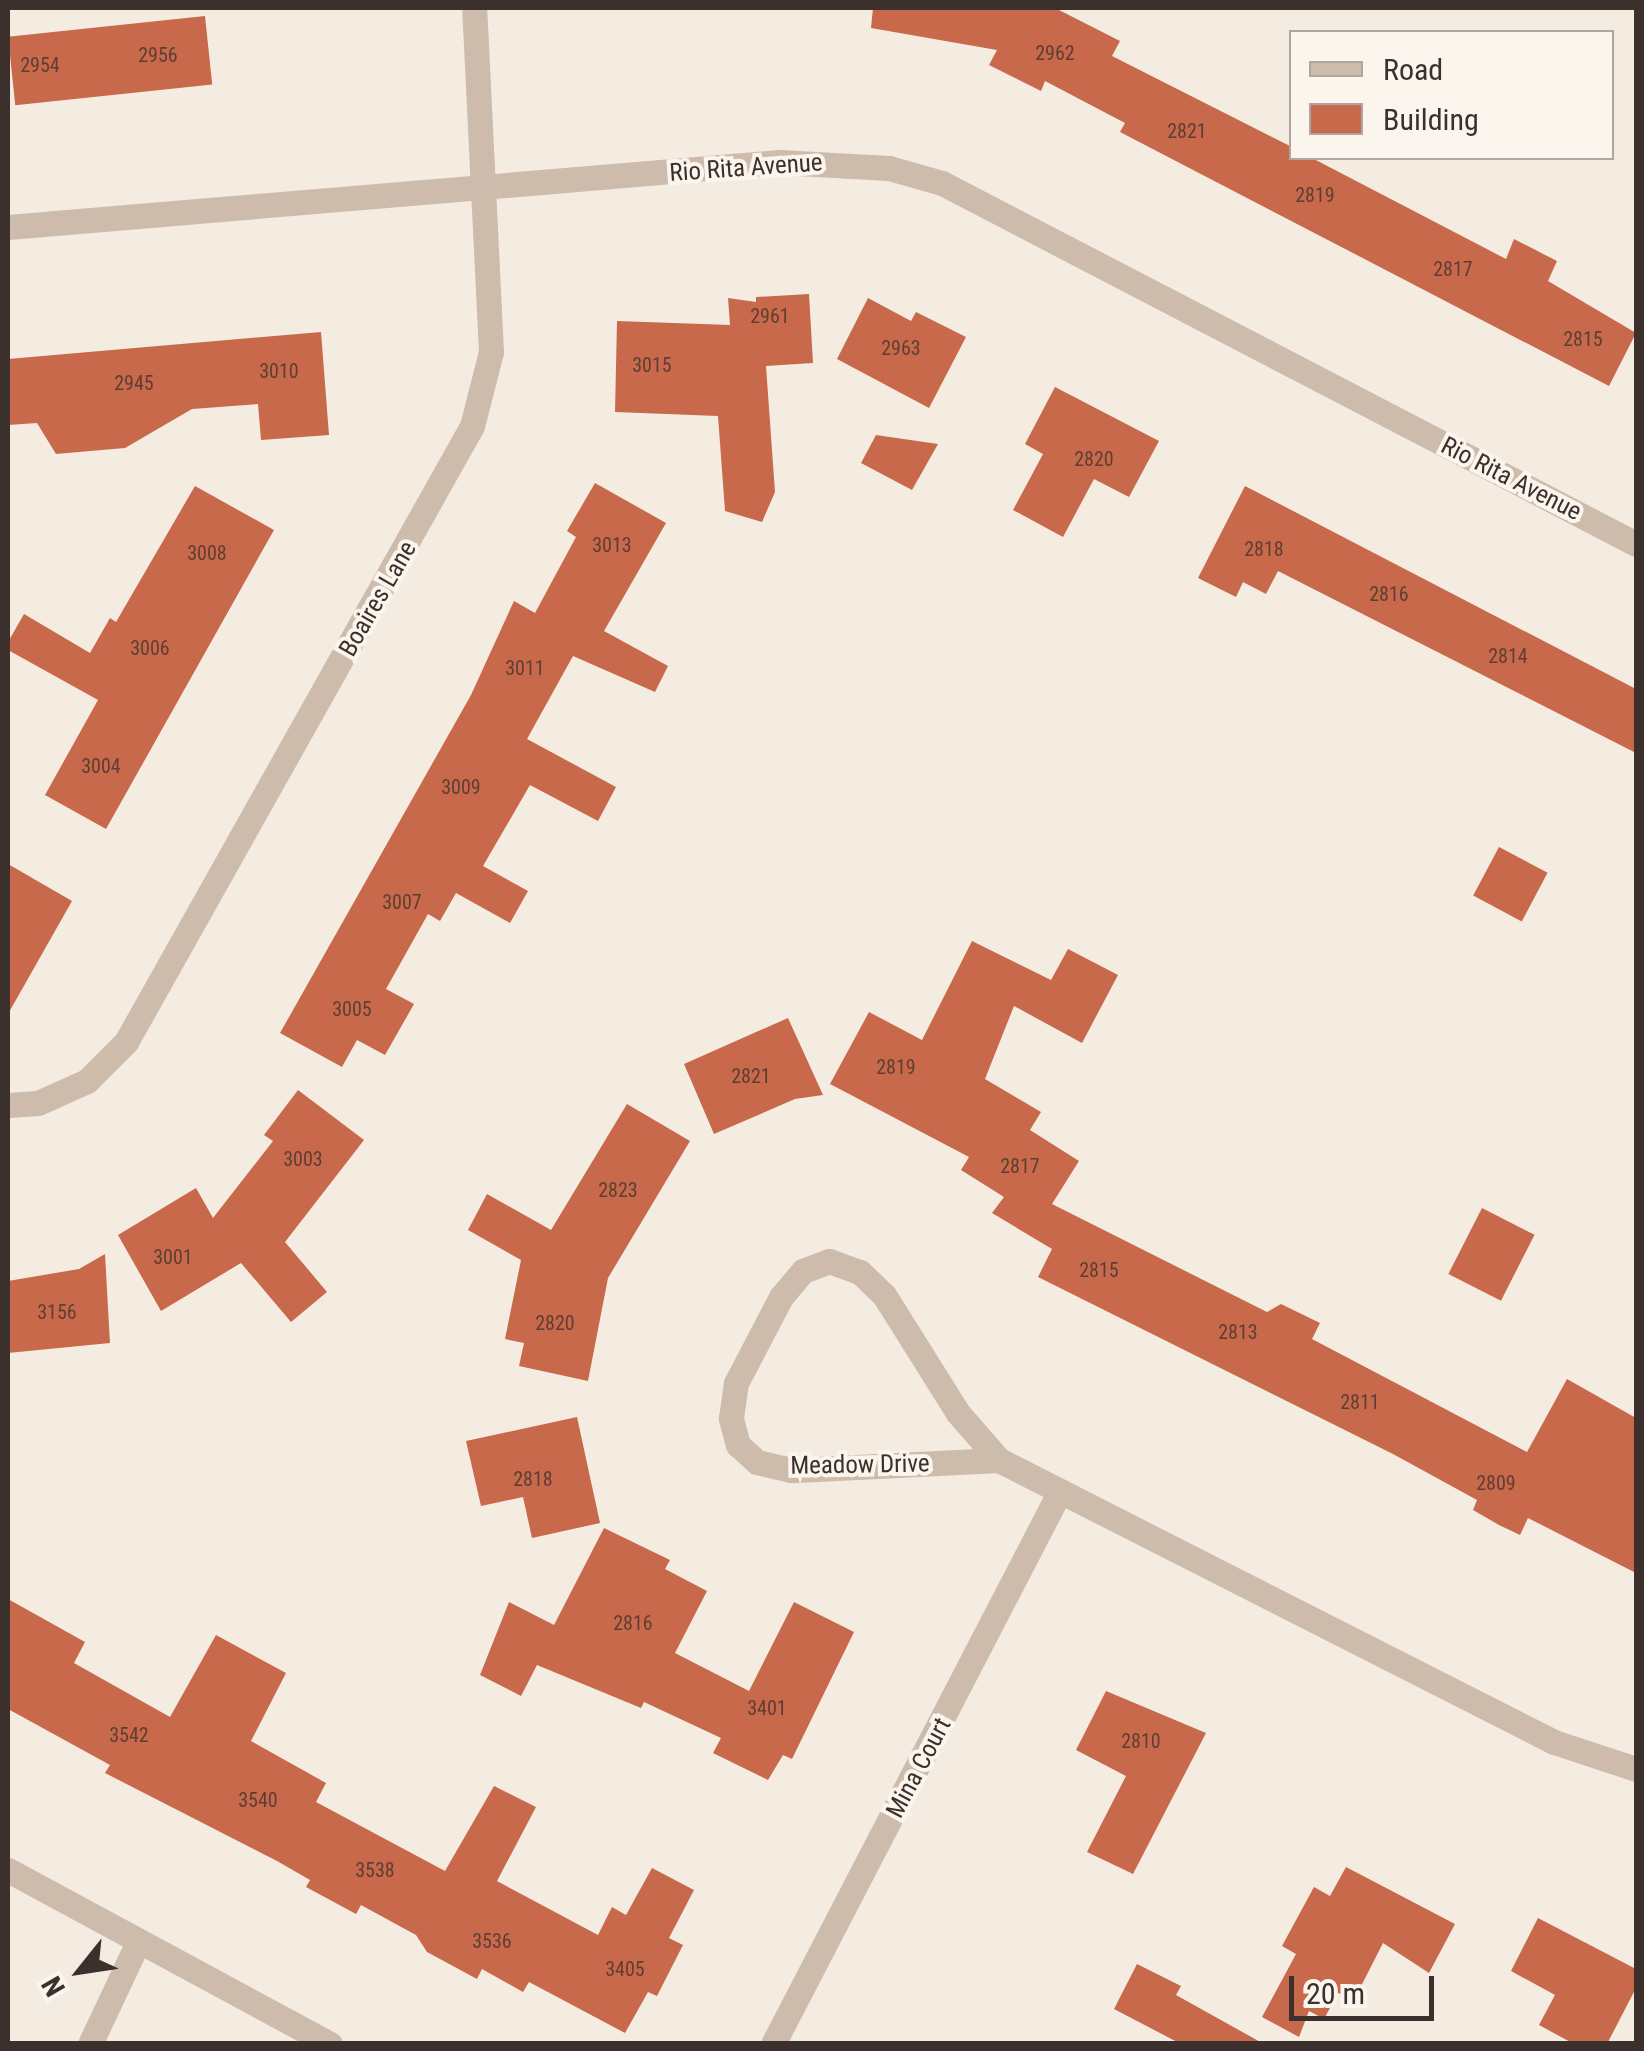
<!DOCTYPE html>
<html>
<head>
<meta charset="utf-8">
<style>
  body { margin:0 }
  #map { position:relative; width:1644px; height:2051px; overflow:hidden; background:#f4ebe1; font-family:"Roboto Condensed",sans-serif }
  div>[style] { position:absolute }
  .building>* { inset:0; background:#c8694b; transform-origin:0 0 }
  .minor>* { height:25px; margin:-12.5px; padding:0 12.5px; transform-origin:12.5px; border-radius:12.5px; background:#cdbbac }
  span { translate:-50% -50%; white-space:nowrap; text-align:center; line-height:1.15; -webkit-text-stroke:8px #fbf5ee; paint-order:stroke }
  .number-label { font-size:20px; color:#5e3e33 }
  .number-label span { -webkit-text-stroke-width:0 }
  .street-label { font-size:25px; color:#3b302b }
  .frame { position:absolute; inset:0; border:10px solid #3b302b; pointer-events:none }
  .legend { position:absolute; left:1289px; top:30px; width:325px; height:130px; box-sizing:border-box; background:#fbf5ee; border:2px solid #aea6a0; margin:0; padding:12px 18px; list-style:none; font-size:30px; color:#3b302b }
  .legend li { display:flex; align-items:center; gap:20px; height:50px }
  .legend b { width:50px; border:2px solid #aea6a0 }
  .north { position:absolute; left:30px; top:1921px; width:100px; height:100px; -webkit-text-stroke:8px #fbf5ee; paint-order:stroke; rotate:240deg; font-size:28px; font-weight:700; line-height:40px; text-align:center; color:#3b302b }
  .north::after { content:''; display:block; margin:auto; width:35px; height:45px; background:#3b302b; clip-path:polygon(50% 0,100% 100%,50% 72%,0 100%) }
  .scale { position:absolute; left:1289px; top:1976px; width:145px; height:45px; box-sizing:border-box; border:5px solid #3b302b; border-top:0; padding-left:12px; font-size:30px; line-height:35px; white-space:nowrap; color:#3b302b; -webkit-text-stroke:8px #fbf5ee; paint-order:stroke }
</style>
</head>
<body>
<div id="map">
  <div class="building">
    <div style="clip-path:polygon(873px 8px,1055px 8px,1120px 41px,1112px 56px,1292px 147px,1292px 158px,1312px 158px,1506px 259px,1514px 239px,1557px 261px,1548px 281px,1636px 333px,1609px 386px,1120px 132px,1125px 123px,1045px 81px,1041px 91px,989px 65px,997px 50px,871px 28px)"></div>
    <div style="left:205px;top:16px;width:69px;height:198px;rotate:84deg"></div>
    <div style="clip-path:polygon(809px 294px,813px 363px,766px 366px,775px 492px,762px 522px,725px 511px,718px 416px,615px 412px,617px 321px,730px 325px,728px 298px,756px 302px,756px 297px)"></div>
    <div style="clip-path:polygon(868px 298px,911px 321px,916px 312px,966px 337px,929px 408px,837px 359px)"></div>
    <div style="clip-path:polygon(321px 332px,329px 435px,261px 440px,258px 404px,192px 409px,125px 448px,56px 454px,37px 423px,8px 425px,8px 359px)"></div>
    <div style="clip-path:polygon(1055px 387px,1159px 441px,1129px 497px,1094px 479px,1063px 537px,1013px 510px,1043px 454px,1025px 444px)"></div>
    <div style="clip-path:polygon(876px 435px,938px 444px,912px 490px,861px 463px)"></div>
    <div style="clip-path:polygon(595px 483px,666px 523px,604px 631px,668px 666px,655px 692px,573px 656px,527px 739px,616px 787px,598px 821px,530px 785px,483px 866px,528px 891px,510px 923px,456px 893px,440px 921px,428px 914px,386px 989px,414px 1004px,385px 1055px,357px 1040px,342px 1067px,280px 1033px,471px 695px,514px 601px,535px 613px,576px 537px,567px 531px)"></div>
    <div style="clip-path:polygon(195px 486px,274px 530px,106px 829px,45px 795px,98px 700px,8px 650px,8px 642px,24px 614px,90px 653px,110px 618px,116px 622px)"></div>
    <div style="clip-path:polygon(1245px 486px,1636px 689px,1636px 753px,1278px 571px,1266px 594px,1243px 582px,1236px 597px,1198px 578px)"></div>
    <div style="left:1499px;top:847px;width:55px;height:55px;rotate:28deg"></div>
    <div style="clip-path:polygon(8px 864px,72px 901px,8px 1014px)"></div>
    <div style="clip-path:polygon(972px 941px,1051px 980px,1068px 949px,1118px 975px,1082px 1043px,1014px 1006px,985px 1079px,1041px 1112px,1030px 1130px,1079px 1161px,1052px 1204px,1267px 1312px,1281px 1304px,1320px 1323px,1312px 1339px,1527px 1452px,1567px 1379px,1636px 1418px,1636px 1573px,1528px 1518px,1520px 1535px,1499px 1525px,1473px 1510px,1477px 1500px,1393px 1454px,1038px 1277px,1052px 1249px,992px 1213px,1004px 1197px,961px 1170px,969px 1157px,830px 1084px,869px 1012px,922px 1040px)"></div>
    <div style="clip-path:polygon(788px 1018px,823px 1095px,795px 1099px,714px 1134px,684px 1064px)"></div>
    <div style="clip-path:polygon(298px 1090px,364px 1140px,285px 1242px,327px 1292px,291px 1322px,241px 1263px,161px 1311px,118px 1235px,196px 1188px,213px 1218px,273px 1141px,264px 1135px)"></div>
    <div style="clip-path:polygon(627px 1104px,690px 1141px,608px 1278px,588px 1381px,519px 1366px,524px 1343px,505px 1339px,521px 1260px,468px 1230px,487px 1194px,551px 1230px)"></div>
    <div style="left:1482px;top:1208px;width:59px;height:74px;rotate:27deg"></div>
    <div style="clip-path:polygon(105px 1254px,110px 1343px,8px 1353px,8px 1281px,79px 1269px)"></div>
    <div style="clip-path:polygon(577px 1417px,600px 1523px,532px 1538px,523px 1497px,481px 1506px,466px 1441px)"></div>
    <div style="clip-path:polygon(604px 1528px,670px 1560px,665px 1569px,707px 1591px,675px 1653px,749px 1691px,794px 1602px,854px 1632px,792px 1759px,783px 1755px,768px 1780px,713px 1753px,721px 1738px,644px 1702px,641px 1708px,537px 1665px,521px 1696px,480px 1675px,509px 1602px,554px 1625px)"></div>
    <div style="clip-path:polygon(8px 1599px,85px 1642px,74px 1663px,170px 1717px,216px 1635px,286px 1673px,251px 1741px,326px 1783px,316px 1802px,445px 1871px,494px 1786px,536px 1807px,497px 1881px,598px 1935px,612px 1907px,626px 1915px,652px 1868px,694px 1890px,669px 1938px,683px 1945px,657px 1996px,648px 1992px,625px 2033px,529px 1982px,523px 1992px,482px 1969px,477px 1979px,427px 1952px,416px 1935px,361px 1905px,356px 1914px,306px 1887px,310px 1880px,277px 1861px,105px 1773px,110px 1765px,8px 1709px)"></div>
    <div style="clip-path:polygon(1106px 1691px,1206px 1733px,1133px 1874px,1087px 1852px,1126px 1776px,1076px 1750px)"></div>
    <div style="clip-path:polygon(1346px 1867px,1455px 1924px,1429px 1973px,1383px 1943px,1355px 1998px,1338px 1993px,1324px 2019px,1309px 2011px,1299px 2037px,1262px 2017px,1296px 1954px,1282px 1946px,1314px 1887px,1330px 1896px)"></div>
    <div style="clip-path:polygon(1538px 1918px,1636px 1969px,1636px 1988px,1607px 2044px,1574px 2044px,1539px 2025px,1555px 1995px,1511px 1971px)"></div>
    <div style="clip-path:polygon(1137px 1964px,1181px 1986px,1176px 1995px,1264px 2044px,1181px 2044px,1114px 2009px)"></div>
  </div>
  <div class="minor">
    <div style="left:8px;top:227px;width:774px;rotate:-4.82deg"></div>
    <div style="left:779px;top:162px;width:110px;rotate:3.1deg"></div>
    <div style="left:889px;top:168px;width:55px;rotate:15.8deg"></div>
    <div style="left:942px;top:183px;width:782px;rotate:27.48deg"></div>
    <div style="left:8px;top:1105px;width:30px;rotate:-4deg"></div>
    <div style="left:38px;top:1103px;width:54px;rotate:-24.2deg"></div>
    <div style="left:87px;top:1081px;width:55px;rotate:-45deg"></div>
    <div style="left:126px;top:1042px;width:707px;rotate:-60.68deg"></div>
    <div style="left:472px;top:426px;width:76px;rotate:-75.6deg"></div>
    <div style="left:491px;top:352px;width:344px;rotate:-92.8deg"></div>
    <div style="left:999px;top:1460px;width:208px;rotate:177.2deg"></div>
    <div style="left:791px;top:1470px;width:35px;rotate:-167deg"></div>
    <div style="left:757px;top:1462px;width:25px;rotate:-138deg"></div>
    <div style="left:738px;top:1445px;width:28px;rotate:-105deg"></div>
    <div style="left:731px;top:1418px;width:35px;rotate:-82deg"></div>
    <div style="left:736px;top:1383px;width:97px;rotate:-62.4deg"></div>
    <div style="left:781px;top:1297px;width:34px;rotate:-50deg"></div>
    <div style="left:803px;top:1271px;width:28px;rotate:-21deg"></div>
    <div style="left:829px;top:1261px;width:33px;rotate:20deg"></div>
    <div style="left:860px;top:1272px;width:33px;rotate:44deg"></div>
    <div style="left:884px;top:1295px;width:139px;rotate:57.9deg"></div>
    <div style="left:958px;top:1413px;width:62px;rotate:48.9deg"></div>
    <div style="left:999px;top:1460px;width:623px;rotate:26.94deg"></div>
    <div style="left:1554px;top:1742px;width:86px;rotate:18.2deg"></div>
    <div style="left:8px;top:1870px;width:366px;rotate:28.4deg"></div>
    <div style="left:90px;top:2044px;width:110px;rotate:-64.8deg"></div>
    <div style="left:773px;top:2044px;width:623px;rotate:-62.57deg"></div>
  </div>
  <div class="number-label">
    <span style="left:1055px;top:53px">2962</span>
    <span style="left:158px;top:55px">2956</span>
    <span style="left:40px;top:65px">2954</span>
    <span style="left:1187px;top:131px">2821</span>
    <span style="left:1315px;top:195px">2819</span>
    <span style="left:1453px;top:269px">2817</span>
    <span style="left:770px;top:316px">2961</span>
    <span style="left:1583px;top:339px">2815</span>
    <span style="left:901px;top:348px">2963</span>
    <span style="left:652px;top:365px">3015</span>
    <span style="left:279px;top:371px">3010</span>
    <span style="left:134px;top:383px">2945</span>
    <span style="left:1094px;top:459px">2820</span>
    <span style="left:612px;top:545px">3013</span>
    <span style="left:1264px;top:549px">2818</span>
    <span style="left:207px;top:553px">3008</span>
    <span style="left:1389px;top:594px">2816</span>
    <span style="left:150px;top:648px">3006</span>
    <span style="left:1508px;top:656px">2814</span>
    <span style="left:525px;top:668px">3011</span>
    <span style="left:101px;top:766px">3004</span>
    <span style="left:461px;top:787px">3009</span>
    <span style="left:402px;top:902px">3007</span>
    <span style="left:352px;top:1009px">3005</span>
    <span style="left:896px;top:1067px">2819</span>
    <span style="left:751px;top:1076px">2821</span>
    <span style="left:303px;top:1159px">3003</span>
    <span style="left:1020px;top:1166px">2817</span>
    <span style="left:618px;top:1190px">2823</span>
    <span style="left:173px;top:1257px">3001</span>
    <span style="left:1099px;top:1270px">2815</span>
    <span style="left:57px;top:1312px">3156</span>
    <span style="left:555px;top:1323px">2820</span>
    <span style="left:1238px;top:1332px">2813</span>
    <span style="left:1360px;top:1402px">2811</span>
    <span style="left:533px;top:1479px">2818</span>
    <span style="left:1496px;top:1483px">2809</span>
    <span style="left:633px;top:1623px">2816</span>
    <span style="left:767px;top:1708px">3401</span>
    <span style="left:129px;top:1735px">3542</span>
    <span style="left:1141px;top:1741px">2810</span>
    <span style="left:258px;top:1800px">3540</span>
    <span style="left:375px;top:1870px">3538</span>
    <span style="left:492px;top:1941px">3536</span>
    <span style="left:625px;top:1969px">3405</span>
  </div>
  <div class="street-label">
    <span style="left:746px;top:168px;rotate:-4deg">Rio Rita Avenue</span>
    <span style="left:1511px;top:479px;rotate:27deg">Rio Rita Avenue</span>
    <span style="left:378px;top:599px;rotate:-60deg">Boaires Lane</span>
    <span style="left:860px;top:1465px;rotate:-1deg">Meadow Drive</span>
    <span style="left:919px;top:1768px;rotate:-62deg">Mina Court</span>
  </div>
  <div class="frame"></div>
  <ul class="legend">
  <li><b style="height:12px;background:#cdbbac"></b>Road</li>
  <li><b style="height:28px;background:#c8694b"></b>Building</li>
  </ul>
  <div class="north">N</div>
  <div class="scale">20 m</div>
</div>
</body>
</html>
